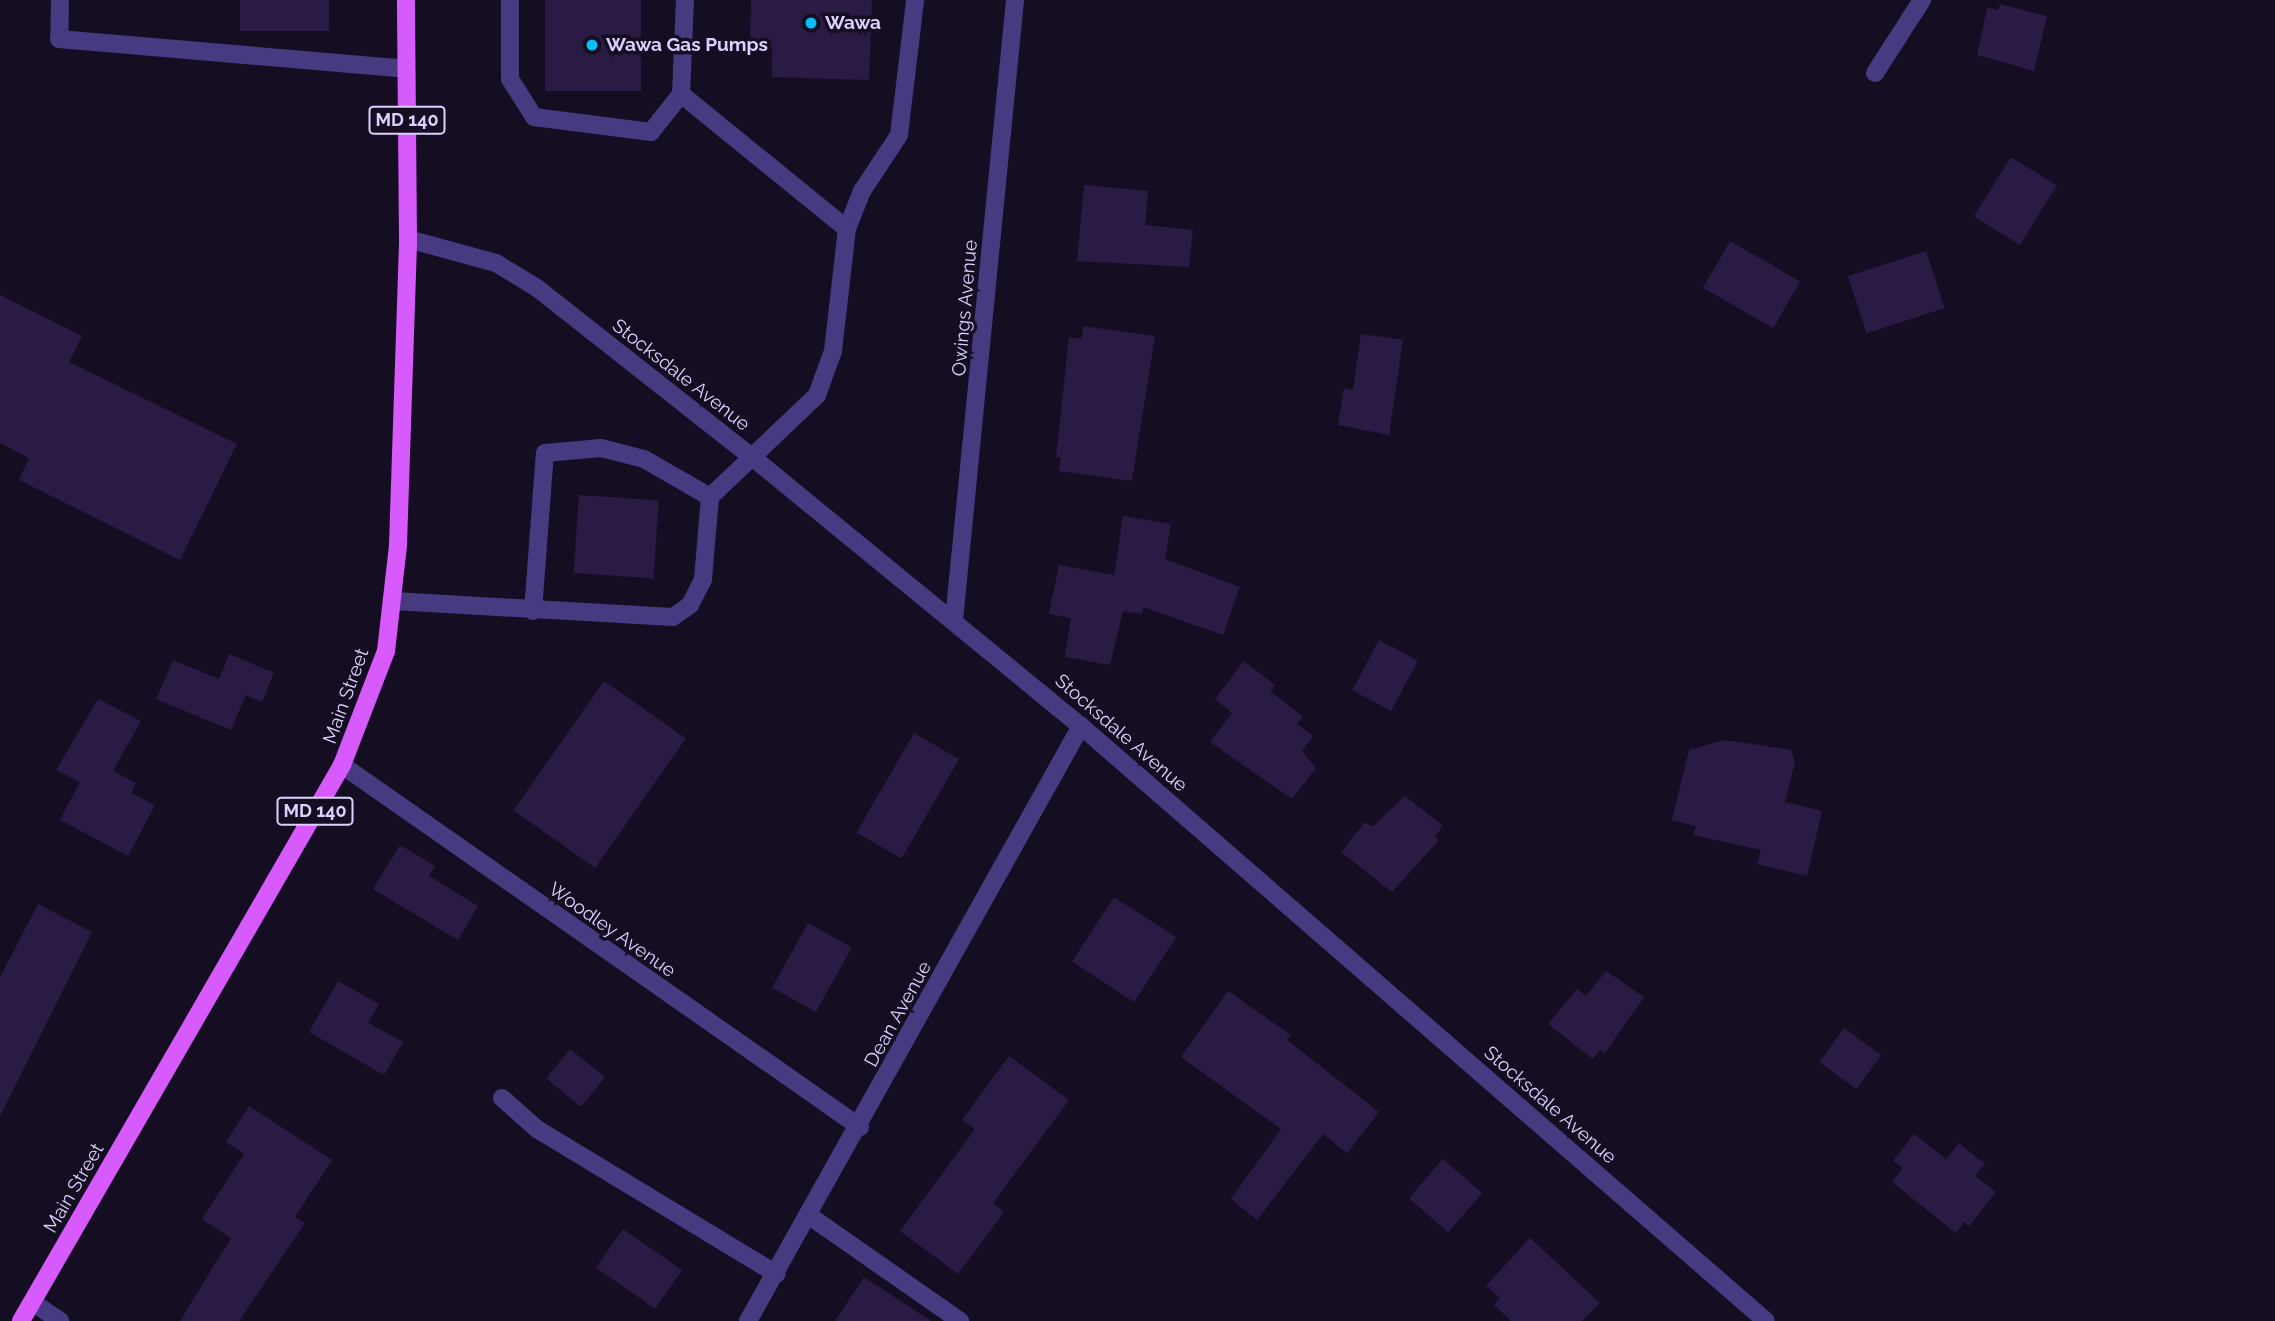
<!DOCTYPE html>
<html>
<head>
<meta charset="utf-8">
<style>
  body { margin:0 }
  #map { position:relative; width:2275px; height:1321px; overflow:hidden; background:#150e23; font-family:Raleway,sans-serif }
  div>[style] { position:absolute }
  .building>* { inset:0; background:#291b44; transform-origin:0 0 }
  .lane>* { height:18px; margin:-9px; padding:0 9px; transform-origin:9px; border-radius:9px; background:#463a81 }
  .street>* { height:18px; margin:-9px; padding:0 9px; transform-origin:9px; border-radius:9px; background:#463a81 }
  .primary>* { height:18px; margin:-9px; padding:0 9px; transform-origin:9px; border-radius:9px; background:#d65afc }
  .dots>* { width:19px; height:19px; translate:-50% -50%; box-sizing:border-box; border:4px solid #150e23; border-radius:50% }
  span { translate:-50% -50%; white-space:nowrap; text-align:center; line-height:1.15; -webkit-text-stroke:7px #150e23; paint-order:stroke }
  .shield-label span { padding:2px 5px; background:#150e23; border:2px solid; border-radius:5px; -webkit-text-stroke-width:0 }
  .shield-label { font-size:18px; color:#dcd1fe; font-weight:700 }
  .poi-label { font-size:19px; color:#dcd1fe; font-weight:700 }
  .left { translate:0 -50%; text-align:left }
  .street-label { font-size:19px; color:#dcd1fe }
</style>
</head>
<body>
<div id="map">
  <div class="building">
    <div style="left:240px;top:0;width:89px;height:31px"></div>
    <div style="left:545px;top:0;width:96px;height:91px"></div>
    <div style="clip-path:polygon(751px 0,872px 0,869px 80px,772px 77px,772px 46px,750px 45px)"></div>
    <div style="clip-path:polygon(2000px 4px,2047px 16px,2034px 71px,1977px 55px,1987px 8px,1998px 10px)"></div>
    <div style="left:2011px;top:157px;width:54px;height:70px;rotate:32deg"></div>
    <div style="clip-path:polygon(1084px 185px,1148px 191px,1145px 225px,1193px 230px,1189px 267px,1077px 261px)"></div>
    <div style="left:1730px;top:241px;width:81px;height:54px;rotate:30deg"></div>
    <div style="left:1926px;top:251px;width:60px;height:82px;rotate:72deg"></div>
    <div style="clip-path:polygon(0 295px,82px 336px,69px 362px,237px 444px,180px 560px,19px 480px,29px 458px,0 443px)"></div>
    <div style="clip-path:polygon(1083px 326px,1155px 336px,1132px 481px,1059px 471px,1061px 458px,1056px 457px,1069px 337px,1082px 339px)"></div>
    <div style="clip-path:polygon(1361px 334px,1403px 340px,1389px 435px,1338px 425px,1344px 388px,1353px 390px)"></div>
    <div style="left:579px;top:495px;width:80px;height:78px;rotate:4deg"></div>
    <div style="clip-path:polygon(1123px 516px,1171px 524px,1165px 559px,1240px 587px,1223px 635px,1143px 607px,1142px 614px,1123px 611px,1110px 665px,1065px 657px,1071px 618px,1049px 614px,1059px 565px,1114px 575px)"></div>
    <div style="left:1379px;top:640px;width:44px;height:57px;rotate:28deg"></div>
    <div style="clip-path:polygon(229px 654px,274px 673px,262px 702px,246px 695px,231px 730px,156px 699px,173px 660px,219px 679px)"></div>
    <div style="clip-path:polygon(1244px 661px,1275px 685px,1270px 691px,1303px 717px,1297px 724px,1313px 736px,1302px 751px,1316px 768px,1292px 799px,1210px 742px,1232px 713px,1215px 699px)"></div>
    <div style="left:604px;top:681px;width:100px;height:158px;rotate:35deg"></div>
    <div style="clip-path:polygon(98px 699px,141px 721px,113px 771px,136px 783px,131px 793px,155px 805px,128px 856px,60px 820px,80px 782px,56px 770px)"></div>
    <div style="left:914px;top:733px;width:52px;height:115px;rotate:30deg"></div>
    <div style="clip-path:polygon(1725px 740px,1791px 750px,1795px 762px,1785px 802px,1822px 811px,1807px 876px,1757px 864px,1761px 850px,1693px 835px,1696px 826px,1672px 820px,1689px 750px)"></div>
    <div style="clip-path:polygon(1405px 796px,1443px 826px,1435px 836px,1439px 840px,1392px 892px,1341px 852px,1365px 822px,1372px 827px)"></div>
    <div style="clip-path:polygon(400px 845px,435px 866px,429px 876px,478px 906px,458px 940px,373px 889px)"></div>
    <div style="left:1114px;top:897px;width:74px;height:77px;rotate:33deg"></div>
    <div style="clip-path:polygon(38px 904px,92px 932px,0 1116px,0 977px)"></div>
    <div style="left:808px;top:923px;width:50px;height:74px;rotate:29deg"></div>
    <div style="clip-path:polygon(1606px 971px,1644px 997px,1605px 1053px,1600px 1050px,1593px 1059px,1548px 1024px,1577px 989px,1586px 996px)"></div>
    <div style="clip-path:polygon(338px 981px,379px 1004px,368px 1023px,403px 1042px,384px 1075px,309px 1032px)"></div>
    <div style="clip-path:polygon(1228px 991px,1291px 1035px,1287px 1040px,1379px 1112px,1347px 1153px,1323px 1134px,1257px 1220px,1231px 1199px,1281px 1129px,1181px 1057px)"></div>
    <div style="left:1844px;top:1028px;width:46px;height:42px;rotate:36deg"></div>
    <div style="left:570px;top:1049px;width:45px;height:38px;rotate:39deg"></div>
    <div style="clip-path:polygon(1009px 1056px,1069px 1100px,993px 1203px,1004px 1212px,958px 1274px,900px 1231px,975px 1129px,962px 1120px)"></div>
    <div style="clip-path:polygon(249px 1106px,332px 1160px,295px 1217px,305px 1223px,239px 1321px,180px 1321px,231px 1238px,202px 1219px,244px 1154px,226px 1142px)"></div>
    <div style="clip-path:polygon(1914px 1134px,1946px 1159px,1959px 1143px,1985px 1164px,1975px 1176px,1996px 1192px,1969px 1226px,1964px 1222px,1956px 1233px,1892px 1182px,1903px 1168px,1893px 1161px)"></div>
    <div style="left:1443px;top:1159px;width:52px;height:52px;rotate:41deg"></div>
    <div style="left:623px;top:1229px;width:72px;height:47px;rotate:35deg"></div>
    <div style="clip-path:polygon(1530px 1238px,1600px 1303px,1582px 1321px,1511px 1321px,1494px 1305px,1500px 1298px,1486px 1286px)"></div>
    <div style="clip-path:polygon(864px 1277px,931px 1321px,835px 1321px)"></div>
  </div>
  <div class="lane">
    <div style="left:60px;top:0;width:39px;rotate:91deg"></div>
    <div style="left:59px;top:39px;width:348px;rotate:4.9deg"></div>
    <div style="left:510px;top:0;width:79px;rotate:90deg"></div>
    <div style="left:510px;top:79px;width:45px;rotate:57.7deg"></div>
    <div style="left:534px;top:117px;width:118px;rotate:7.3deg"></div>
    <div style="left:651px;top:132px;width:48px;rotate:-51.7deg"></div>
    <div style="left:681px;top:94px;width:94px;rotate:-87.6deg"></div>
    <div style="left:847px;top:229px;width:41px;rotate:-68.5deg"></div>
    <div style="left:862px;top:191px;width:67px;rotate:-56.5deg"></div>
    <div style="left:899px;top:135px;width:136px;rotate:-83.2deg"></div>
    <div style="left:394px;top:601px;width:279px;rotate:3.3deg"></div>
    <div style="left:673px;top:617px;width:21px;rotate:-35deg"></div>
    <div style="left:690px;top:605px;width:29px;rotate:-63deg"></div>
    <div style="left:703px;top:579px;width:82px;rotate:-85.1deg"></div>
    <div style="left:710px;top:497px;width:148px;rotate:-43.6deg"></div>
    <div style="left:817px;top:395px;width:47px;rotate:-70deg"></div>
    <div style="left:833px;top:351px;width:123px;rotate:-83.5deg"></div>
    <div style="left:847px;top:229px;width:214px;rotate:-140.9deg"></div>
    <div style="left:533px;top:611px;width:158px;rotate:-85.7deg"></div>
    <div style="left:545px;top:453px;width:56px;rotate:-5.1deg"></div>
    <div style="left:601px;top:448px;width:44px;rotate:14.3deg"></div>
    <div style="left:644px;top:459px;width:76px;rotate:29.9deg"></div>
    <div style="left:502px;top:1098px;width:47px;rotate:41.5deg"></div>
    <div style="left:537px;top:1129px;width:280px;rotate:31.2deg"></div>
    <div style="left:32px;top:1302px;width:34px;rotate:34deg"></div>
  </div>
  <div class="street">
    <div style="left:1875px;top:73px;width:87px;rotate:-57.2deg"></div>
    <div style="left:408px;top:239px;width:91px;rotate:15.3deg"></div>
    <div style="left:496px;top:263px;width:48px;rotate:31.4deg"></div>
    <div style="left:537px;top:288px;width:273px;rotate:38.2deg"></div>
    <div style="left:752px;top:457px;width:425px;rotate:39.3deg"></div>
    <div style="left:1081px;top:726px;width:907px;rotate:40.98deg"></div>
    <div style="left:954px;top:620px;width:623px;rotate:-84.38deg"></div>
    <div style="left:342px;top:765px;width:632px;rotate:34.95deg"></div>
    <div style="left:811px;top:1217px;width:182px;rotate:34.9deg"></div>
    <div style="left:748px;top:1321px;width:682px;rotate:-60.77deg"></div>
  </div>
  <div class="primary">
    <div style="left:21px;top:1321px;width:642px;rotate:-60deg"></div>
    <div style="left:342px;top:765px;width:122px;rotate:-68.9deg"></div>
    <div style="left:386px;top:651px;width:107px;rotate:-83.5deg"></div>
    <div style="left:398px;top:545px;width:306px;rotate:-88.1deg"></div>
    <div style="left:408px;top:239px;width:239px;rotate:-90.5deg"></div>
  </div>
  <div class="dots">
    <div style="left:811px;top:23px;background:#04bef8"></div>
    <div style="left:592px;top:45px;background:#04bef8"></div>
  </div>
  <div class="shield-label">
    <span style="left:407px;top:120px">MD 140</span>
    <span style="left:315px;top:811px">MD 140</span>
  </div>
  <div class="poi-label">
    <span class="left" style="left:825px;top:23px">Wawa</span>
    <span class="left" style="left:606px;top:45px">Wawa Gas Pumps</span>
  </div>
  <div class="street-label">
    <span style="left:965px;top:308px;rotate:-85deg">Owings Avenue</span>
    <span style="left:681px;top:375px;rotate:38deg">Stocksdale Avenue</span>
    <span style="left:346px;top:696px;rotate:-70deg">Main Street</span>
    <span style="left:1121px;top:733px;rotate:41deg">Stocksdale Avenue</span>
    <span style="left:612px;top:930px;rotate:35deg">Woodley Avenue</span>
    <span style="left:898px;top:1014px;rotate:-61deg">Dean Avenue</span>
    <span style="left:1550px;top:1105px;rotate:41deg">Stocksdale Avenue</span>
    <span style="left:74px;top:1188px;rotate:-60deg">Main Street</span>
  </div>
</div>
</body>
</html>
